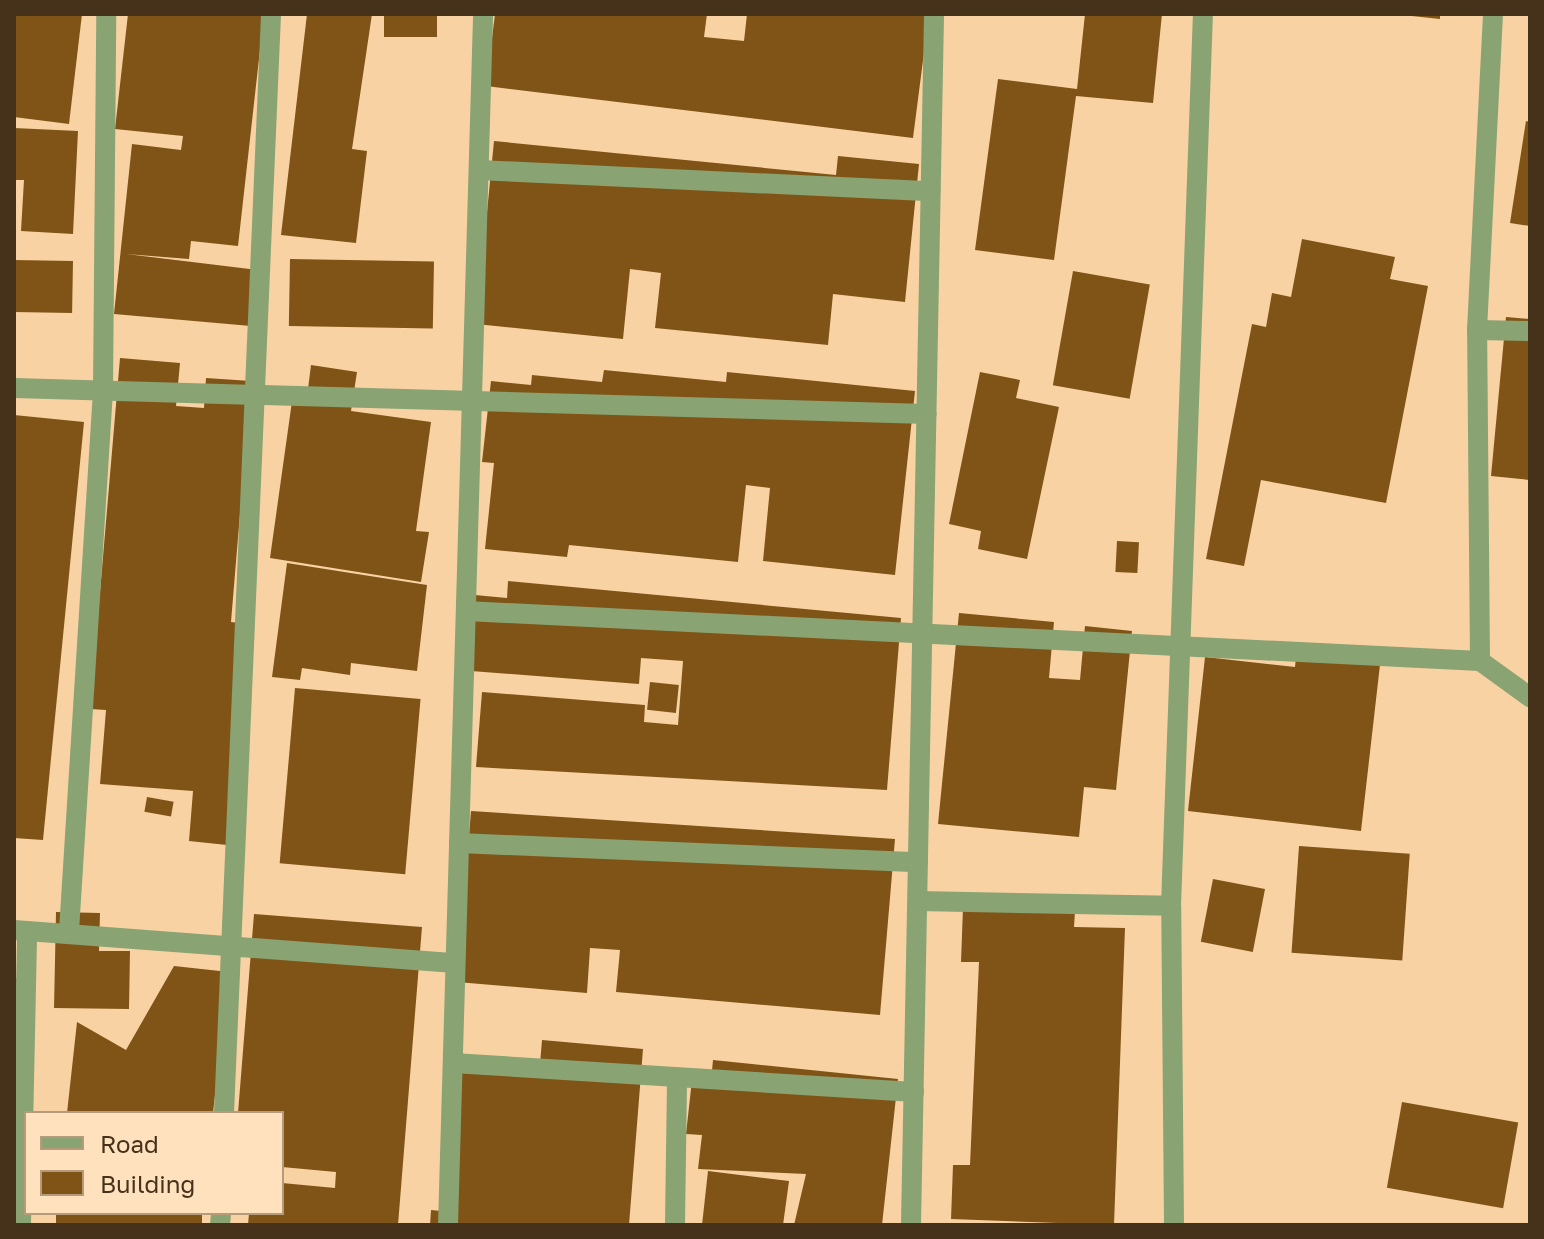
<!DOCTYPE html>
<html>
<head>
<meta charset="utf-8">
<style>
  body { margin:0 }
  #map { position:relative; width:1544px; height:1239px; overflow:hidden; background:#f9d2a3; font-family:"Golos Text",sans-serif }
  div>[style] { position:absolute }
  .building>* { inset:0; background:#7f5416; transform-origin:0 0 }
  .street>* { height:20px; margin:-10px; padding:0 10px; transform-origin:10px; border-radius:10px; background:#89a373 }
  span { translate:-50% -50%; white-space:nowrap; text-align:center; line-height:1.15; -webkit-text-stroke:8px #ffe1be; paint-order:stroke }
  .frame { position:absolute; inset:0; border:16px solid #46321a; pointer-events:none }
  .legend { position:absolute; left:24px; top:1111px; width:260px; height:104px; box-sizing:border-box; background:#ffe1be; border:2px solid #b59b7c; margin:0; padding:10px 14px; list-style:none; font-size:24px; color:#46321a }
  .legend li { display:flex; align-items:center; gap:16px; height:40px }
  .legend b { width:40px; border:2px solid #b59b7c }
</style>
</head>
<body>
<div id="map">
  <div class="building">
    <div style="clip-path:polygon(14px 14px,82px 14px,69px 124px,14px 117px)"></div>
    <div style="clip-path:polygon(128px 14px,264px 14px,238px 246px,191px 241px,189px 259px,126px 254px,258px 270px,251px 326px,114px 314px,132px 144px,181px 150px,183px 136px,115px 129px)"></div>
    <div style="clip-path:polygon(307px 14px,372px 14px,352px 149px,367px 151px,356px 243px,281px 235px)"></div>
    <div style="left:384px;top:14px;width:53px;height:23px"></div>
    <div style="clip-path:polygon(495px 14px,707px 14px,704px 37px,744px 41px,747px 14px,929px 14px,913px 138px,486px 86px)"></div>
    <div style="clip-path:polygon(1085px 14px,1162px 14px,1153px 103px,1076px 96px,1054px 260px,975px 250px,998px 79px,1077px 89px)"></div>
    <div style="clip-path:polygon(1393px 14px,1440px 14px,1440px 19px)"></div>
    <div style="clip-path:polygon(1526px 121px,1530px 122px,1530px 226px,1510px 223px)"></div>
    <div style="clip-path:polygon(14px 128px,78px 131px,73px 234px,21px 231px,24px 180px,14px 180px)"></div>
    <div style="clip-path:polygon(494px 141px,836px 175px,838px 156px,919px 164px,905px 302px,833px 294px,828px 345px,655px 328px,661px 273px,630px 269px,623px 339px,476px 324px)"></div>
    <div style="clip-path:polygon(1302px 239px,1395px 257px,1390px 279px,1428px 286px,1386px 503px,1261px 480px,1244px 566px,1206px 559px,1252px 324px,1266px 327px,1272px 293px,1291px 297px)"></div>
    <div style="left:290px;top:259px;width:144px;height:67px;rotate:1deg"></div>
    <div style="left:14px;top:260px;width:59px;height:52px;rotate:1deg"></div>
    <div style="left:1073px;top:271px;width:78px;height:116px;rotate:10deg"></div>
    <div style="clip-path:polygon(1506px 317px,1530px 319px,1530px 480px,1491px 476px)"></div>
    <div style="clip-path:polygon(120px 358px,180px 363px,176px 406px,204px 408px,206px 378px,251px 381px,231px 622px,246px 624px,227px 845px,189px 841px,193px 791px,100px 784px,106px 710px,90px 709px)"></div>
    <div style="clip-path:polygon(311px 365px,357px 372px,351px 411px,431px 422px,416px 531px,429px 532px,421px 582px,270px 558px,294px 387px,308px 389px)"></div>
    <div style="clip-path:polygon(604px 370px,726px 382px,727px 372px,915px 391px,895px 575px,763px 561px,770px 488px,746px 485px,738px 562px,569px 545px,567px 557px,485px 549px,494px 463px,482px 462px,491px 381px,531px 385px,532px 375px,602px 382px)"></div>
    <div style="clip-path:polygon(980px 372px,1020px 380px,1016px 398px,1059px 407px,1027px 559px,978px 549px,981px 531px,949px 524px)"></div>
    <div style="clip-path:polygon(14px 415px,84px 422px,43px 840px,14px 838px)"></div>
    <div style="left:1117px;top:541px;width:22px;height:31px;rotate:3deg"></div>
    <div style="clip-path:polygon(287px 563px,427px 585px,417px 671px,351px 663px,350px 675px,302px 668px,300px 680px,272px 677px)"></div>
    <div style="clip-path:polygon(508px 581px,901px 618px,887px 790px,476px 767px,482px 692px,645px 705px,644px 722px,678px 725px,683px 661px,641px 658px,639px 684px,458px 670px,464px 594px,507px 598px)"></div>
    <div style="clip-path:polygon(959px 613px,1054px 622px,1049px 678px,1080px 680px,1085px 626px,1132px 631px,1116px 790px,1084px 787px,1079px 837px,938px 824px)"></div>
    <div style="clip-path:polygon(1297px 647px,1381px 656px,1361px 831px,1188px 811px,1205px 657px,1295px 667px)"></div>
    <div style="left:650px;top:682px;width:29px;height:28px;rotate:6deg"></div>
    <div style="left:295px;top:688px;width:126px;height:176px;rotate:5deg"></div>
    <div style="left:147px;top:797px;width:27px;height:15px;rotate:10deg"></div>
    <div style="clip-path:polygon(471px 811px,895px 839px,880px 1015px,616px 992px,620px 950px,590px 948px,587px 993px,457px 982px)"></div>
    <div style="left:1299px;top:846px;width:111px;height:107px;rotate:4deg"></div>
    <div style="left:1213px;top:879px;width:53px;height:64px;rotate:11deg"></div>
    <div style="clip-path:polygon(963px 907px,1075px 911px,1074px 927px,1125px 928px,1114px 1225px,951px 1219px,953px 1165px,970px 1165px,979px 962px,961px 962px)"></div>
    <div style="clip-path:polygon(56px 912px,100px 913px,99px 951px,130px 951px,129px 1009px,54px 1008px)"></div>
    <div style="clip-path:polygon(254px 914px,422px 927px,398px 1225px,248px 1225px,249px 1213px,282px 1213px,282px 1183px,335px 1188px,336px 1172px,282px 1167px,282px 1113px,238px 1113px)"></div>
    <div style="clip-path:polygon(174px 966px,229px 972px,213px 1113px,67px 1113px,77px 1022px,126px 1050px)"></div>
    <div style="clip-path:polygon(14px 978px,20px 979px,18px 1021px,14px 1021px)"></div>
    <div style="clip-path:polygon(542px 1040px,643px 1049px,629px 1225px,430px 1225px,431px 1210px,441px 1211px,454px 1057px,540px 1064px)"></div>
    <div style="clip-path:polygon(713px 1060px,898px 1079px,882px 1225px,794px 1225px,806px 1174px,698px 1169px,702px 1135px,686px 1134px,692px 1080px,711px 1081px)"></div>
    <div style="left:1402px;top:1102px;width:118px;height:87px;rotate:10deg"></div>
    <div style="clip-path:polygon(708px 1171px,789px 1181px,783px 1225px,702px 1225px)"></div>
    <div style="left:56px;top:1213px;width:146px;height:12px"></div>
  </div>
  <div class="street">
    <div style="left:479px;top:170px;width:452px;rotate:2.7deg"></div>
    <div style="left:1477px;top:330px;width:53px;rotate:1.1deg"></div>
    <div style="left:14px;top:388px;width:913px;rotate:1.63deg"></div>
    <div style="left:466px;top:611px;width:1015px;rotate:2.82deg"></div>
    <div style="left:1480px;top:661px;width:62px;rotate:35.8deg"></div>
    <div style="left:1480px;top:661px;width:331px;rotate:-90.5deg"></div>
    <div style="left:1477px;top:330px;width:316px;rotate:-87.1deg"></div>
    <div style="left:459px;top:843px;width:459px;rotate:2.4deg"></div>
    <div style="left:918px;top:901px;width:253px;rotate:1.1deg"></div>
    <div style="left:14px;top:930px;width:442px;rotate:4.3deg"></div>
    <div style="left:69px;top:931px;width:542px;rotate:-86.4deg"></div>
    <div style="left:103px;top:390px;width:376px;rotate:-89.5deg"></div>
    <div style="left:453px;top:1063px;width:462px;rotate:3.6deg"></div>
    <div style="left:224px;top:1113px;width:1100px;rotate:-87.55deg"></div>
    <div style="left:21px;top:1225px;width:294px;rotate:-88.8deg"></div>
    <div style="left:220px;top:1225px;width:12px;rotate:-85deg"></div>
    <div style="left:448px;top:1225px;width:1212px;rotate:-88.34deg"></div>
    <div style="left:675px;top:1225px;width:147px;rotate:-89.2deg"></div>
    <div style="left:911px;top:1225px;width:1211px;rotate:-88.91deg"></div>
    <div style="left:1174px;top:1225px;width:319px;rotate:-90.5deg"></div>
    <div style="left:1171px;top:906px;width:893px;rotate:-87.95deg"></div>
  </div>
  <div class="frame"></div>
  <ul class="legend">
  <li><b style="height:10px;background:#89a373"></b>Road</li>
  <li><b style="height:22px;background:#7f5416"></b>Building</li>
  </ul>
</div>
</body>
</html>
